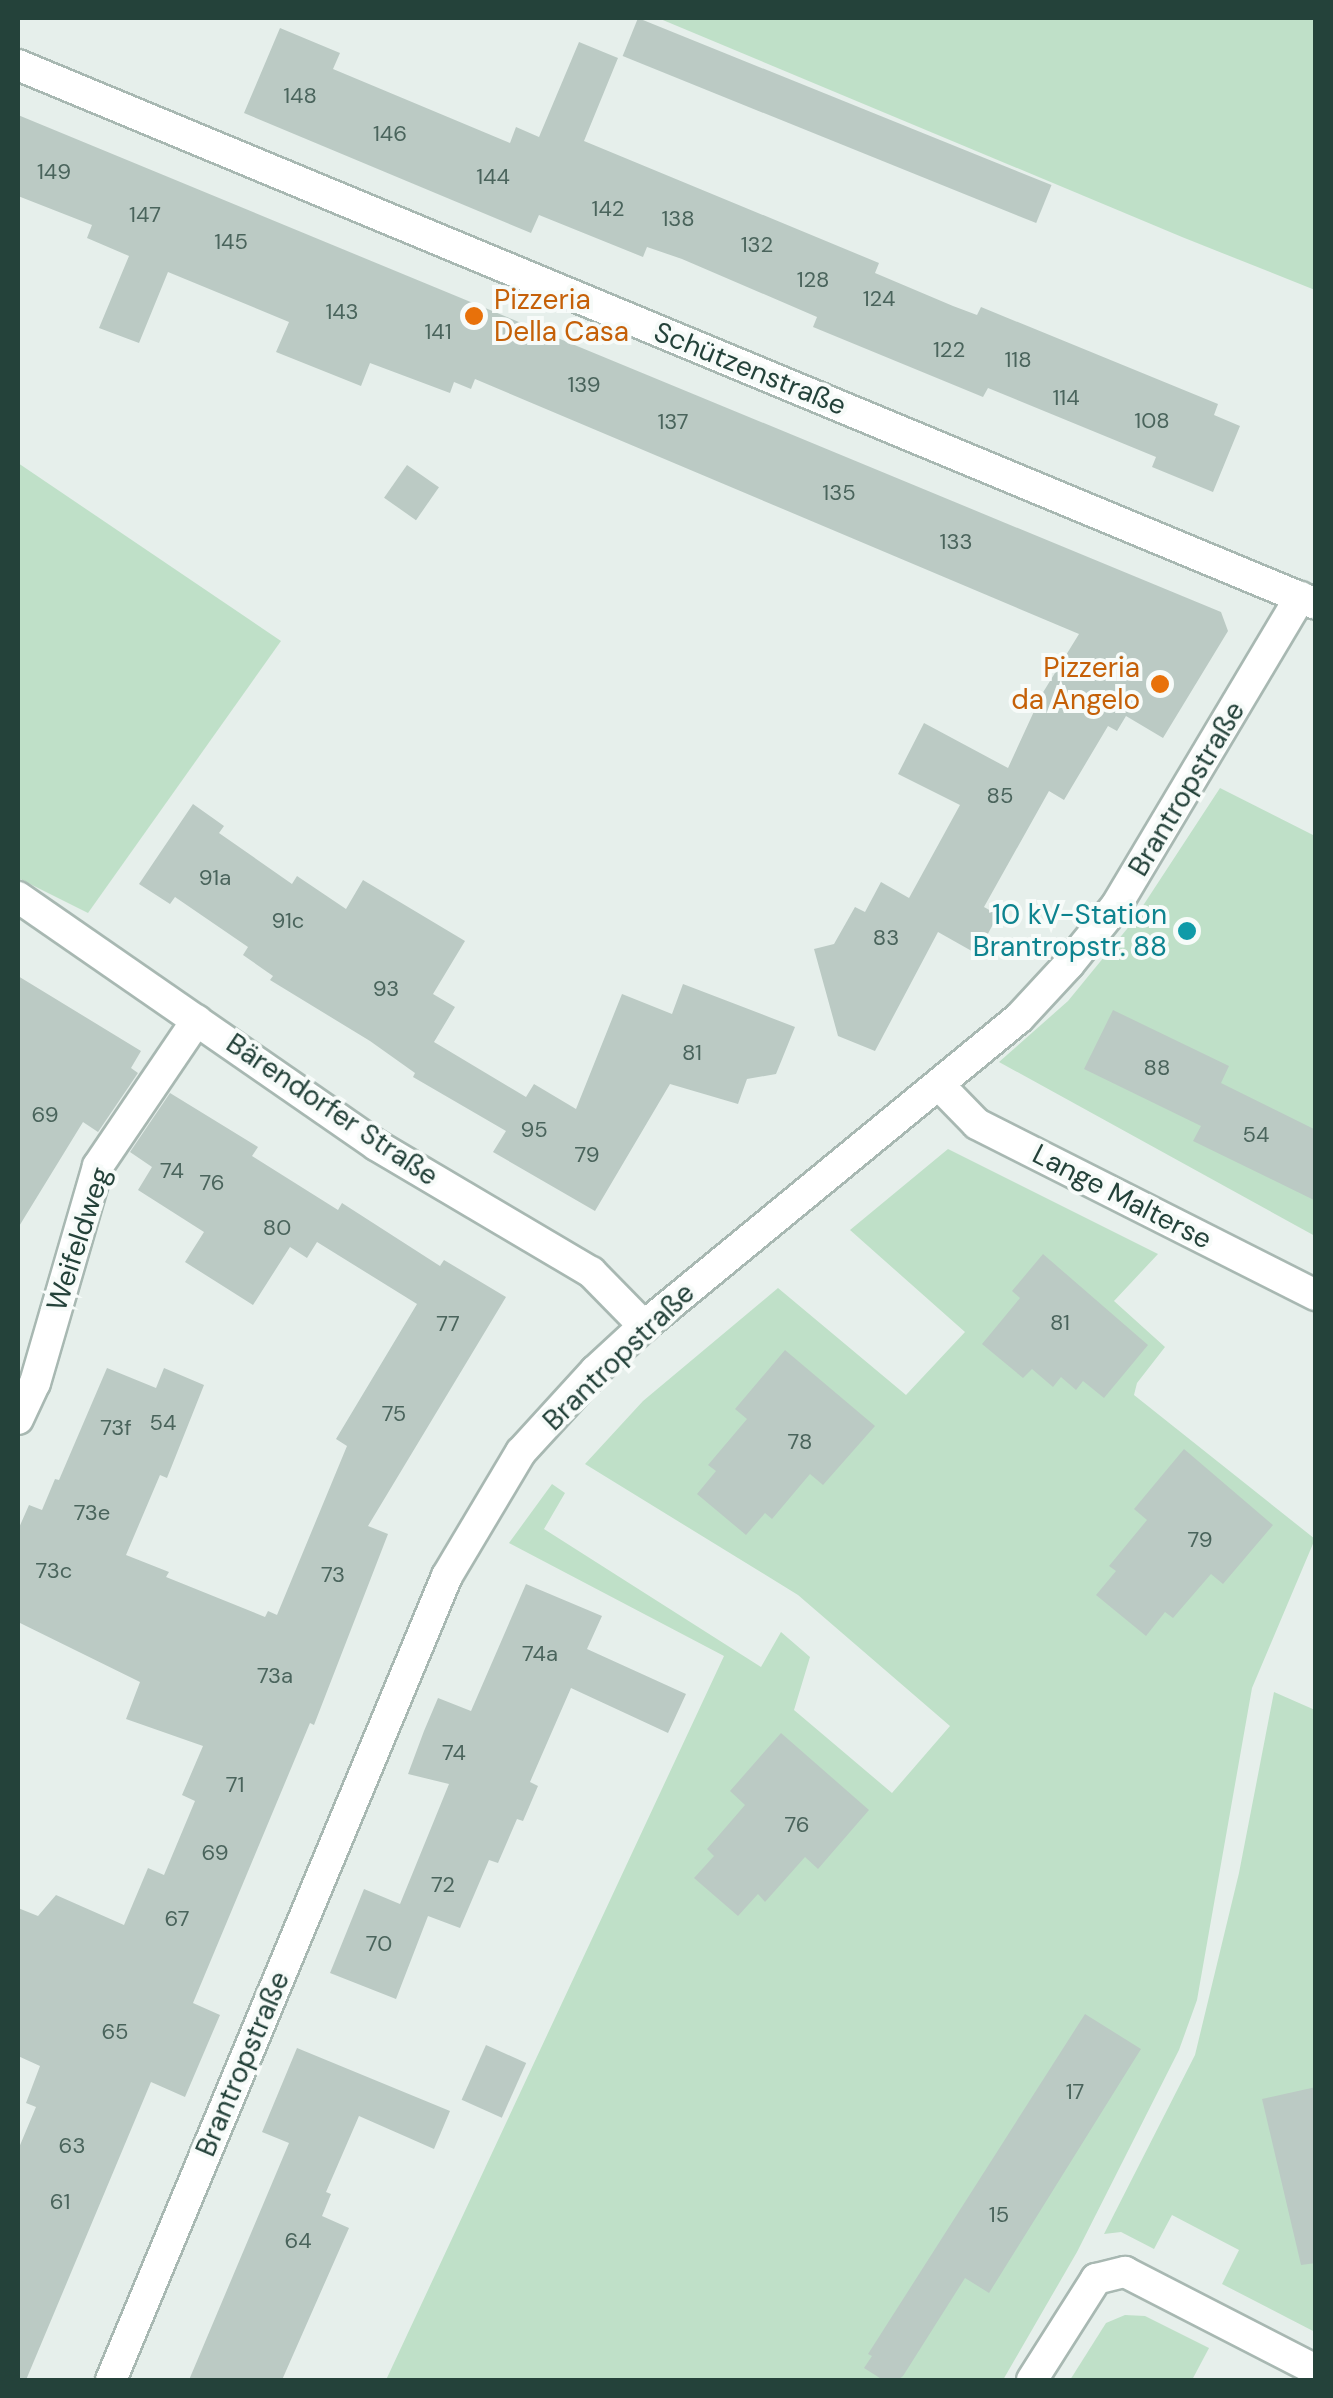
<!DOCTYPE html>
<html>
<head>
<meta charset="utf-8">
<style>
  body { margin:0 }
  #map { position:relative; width:1333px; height:2398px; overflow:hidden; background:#e6efeb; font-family:"DM Sans",sans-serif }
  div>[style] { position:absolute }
  .green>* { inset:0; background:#bfe0c8 }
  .building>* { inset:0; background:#bbcac4; transform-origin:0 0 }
  .roads { filter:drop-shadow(2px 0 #a8b8b2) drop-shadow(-2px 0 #a8b8b2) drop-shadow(0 2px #a8b8b2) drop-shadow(0 -2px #a8b8b2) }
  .street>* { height:30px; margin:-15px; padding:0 15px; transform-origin:15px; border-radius:15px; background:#fff }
  .secondary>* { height:30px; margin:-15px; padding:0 15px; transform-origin:15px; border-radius:15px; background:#fff }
  .dots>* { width:28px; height:28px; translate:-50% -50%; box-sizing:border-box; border:5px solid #f7fbf9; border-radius:50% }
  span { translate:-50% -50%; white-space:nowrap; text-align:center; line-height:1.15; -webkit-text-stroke:8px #f7fbf9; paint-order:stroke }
  .number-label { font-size:22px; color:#4a645c }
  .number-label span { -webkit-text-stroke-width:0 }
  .food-label { font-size:28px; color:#c56008 }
  .left { translate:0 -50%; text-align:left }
  .right { translate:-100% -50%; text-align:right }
  .street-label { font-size:28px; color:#24423a }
  .culture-label { font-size:28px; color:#0d838f }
  .frame { position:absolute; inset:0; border:20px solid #24423a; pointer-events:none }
</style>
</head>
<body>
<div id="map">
  <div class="green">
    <div style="clip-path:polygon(658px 18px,1315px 18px,1315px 290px,1182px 237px)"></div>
    <div style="clip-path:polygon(18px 463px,281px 641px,88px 913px,18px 878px)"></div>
    <div style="clip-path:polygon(1220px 788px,1315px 836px,1315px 1236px,999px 1062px,1068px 1001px,1131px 924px)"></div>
    <div style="clip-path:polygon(948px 1149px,1158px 1254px,1114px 1301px,1165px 1347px,1137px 1383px,1134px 1395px,1315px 1539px,1252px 1688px,1197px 2000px,1179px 2050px,1077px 2252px,1003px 2380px,386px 2380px,724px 1656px,509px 1543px,552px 1484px,565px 1493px,544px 1529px,761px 1667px,781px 1632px,810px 1657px,794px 1710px,892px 1793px,950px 1726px,798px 1595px,585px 1464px,643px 1401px,778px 1288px,906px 1395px,965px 1332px,850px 1230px)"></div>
    <div style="clip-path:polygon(1274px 1692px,1315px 1710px,1315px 2332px,1222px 2284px,1239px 2250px,1172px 2215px,1154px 2249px,1121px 2232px,1104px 2234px,1195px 2055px,1239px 1873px)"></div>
    <div style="clip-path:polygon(1125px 2315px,1145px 2316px,1209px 2348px,1192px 2380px,1070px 2380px,1106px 2323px)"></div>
  </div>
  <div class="building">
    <div style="left:638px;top:18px;width:446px;height:41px;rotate:22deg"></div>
    <div style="clip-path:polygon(280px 28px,340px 53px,333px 69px,510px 143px,516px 127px,539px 137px,579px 42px,618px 58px,584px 141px,879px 263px,875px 273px,953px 306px,977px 315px,981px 307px,1218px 404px,1214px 415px,1240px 426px,1213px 492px,1152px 467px,1156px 457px,988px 388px,983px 397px,813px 327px,817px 317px,682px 259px,647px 247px,643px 257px,539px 215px,531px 233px,244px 113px)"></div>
    <div style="clip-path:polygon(18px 115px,1221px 612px,1228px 631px,1163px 738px,1126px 716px,1117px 731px,1108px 726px,1064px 800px,1049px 791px,984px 907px,998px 915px,977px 954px,938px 932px,875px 1051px,838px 1036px,814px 949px,834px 944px,855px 907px,865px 912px,881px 882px,909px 898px,960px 805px,898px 774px,924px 723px,1008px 768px,1042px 694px,1079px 634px,475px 379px,471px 389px,454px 382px,450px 393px,370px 363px,361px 386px,276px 352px,289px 322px,168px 272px,139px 343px,99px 328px,129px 256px,87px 238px,92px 225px,18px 196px)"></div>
    <div style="left:407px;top:465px;width:39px;height:40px;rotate:35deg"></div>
    <div style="clip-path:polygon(193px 804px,224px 826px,219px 833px,292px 884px,297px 876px,346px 909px,363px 880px,465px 941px,433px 994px,455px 1007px,434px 1042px,526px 1097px,534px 1084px,576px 1109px,622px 994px,672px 1014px,683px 984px,795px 1027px,776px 1074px,747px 1079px,738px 1104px,670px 1084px,595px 1211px,493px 1152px,506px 1131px,413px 1077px,415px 1073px,370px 1041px,270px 980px,273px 976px,243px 955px,248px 947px,175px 897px,170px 904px,139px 884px)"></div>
    <div style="clip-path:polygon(18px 976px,141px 1051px,131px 1068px,138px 1073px,98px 1132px,83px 1122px,18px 1228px)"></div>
    <div style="clip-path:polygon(1113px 1010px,1229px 1066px,1221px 1083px,1316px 1130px,1316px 1201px,1193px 1141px,1201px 1126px,1084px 1069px)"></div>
    <div style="clip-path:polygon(170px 1093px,258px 1147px,252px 1156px,338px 1210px,342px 1203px,440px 1266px,444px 1260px,506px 1297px,368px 1526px,388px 1534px,314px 1725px,310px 1723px,193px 2003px,220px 2015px,185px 2097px,151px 2082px,26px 2380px,18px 2380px,18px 2150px,36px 2107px,26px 2103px,40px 2066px,18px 2056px,18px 1908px,38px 1916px,56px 1895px,124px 1925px,148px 1868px,164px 1875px,195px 1801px,182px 1795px,203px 1746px,126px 1719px,140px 1682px,18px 1622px,18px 1530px,29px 1505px,42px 1510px,55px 1479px,59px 1480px,107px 1368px,156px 1388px,164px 1368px,204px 1385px,167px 1478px,160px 1475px,126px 1555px,169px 1572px,166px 1577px,265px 1617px,268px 1611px,277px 1615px,347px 1446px,336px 1439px,417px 1304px,317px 1242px,307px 1258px,290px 1247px,253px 1305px,185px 1262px,204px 1232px,138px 1190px,152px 1167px,130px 1152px)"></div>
    <div style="clip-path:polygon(1043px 1254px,1148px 1345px,1104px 1398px,1083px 1381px,1076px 1390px,1061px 1377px,1053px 1387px,1032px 1369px,1023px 1378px,982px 1344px,1020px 1298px,1012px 1291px)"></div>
    <div style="clip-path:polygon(785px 1350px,875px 1426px,823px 1485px,810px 1474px,772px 1519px,765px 1513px,746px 1535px,697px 1494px,716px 1471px,708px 1465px,747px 1419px,735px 1409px)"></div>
    <div style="clip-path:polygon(1184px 1449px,1273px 1525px,1223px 1584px,1211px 1574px,1173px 1618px,1165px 1612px,1146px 1636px,1096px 1595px,1116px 1571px,1109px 1566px,1147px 1520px,1134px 1509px)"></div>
    <div style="clip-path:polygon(526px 1584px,602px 1616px,587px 1649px,686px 1694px,668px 1733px,571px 1688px,530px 1782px,538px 1786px,523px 1821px,517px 1819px,498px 1863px,489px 1860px,460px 1928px,428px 1916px,396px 1999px,330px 1973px,364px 1889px,400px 1904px,449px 1784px,408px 1774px,424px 1731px,438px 1698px,471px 1711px)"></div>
    <div style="clip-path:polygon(781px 1733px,869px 1810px,818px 1869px,805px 1857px,765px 1902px,758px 1894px,738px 1916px,694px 1878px,714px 1856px,707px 1849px,745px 1805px,730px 1791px)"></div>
    <div style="clip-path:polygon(1085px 2014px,1141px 2049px,989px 2293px,965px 2278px,903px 2376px,898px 2380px,883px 2380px,864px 2368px,872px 2356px,868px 2354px)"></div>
    <div style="left:486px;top:2045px;width:44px;height:60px;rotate:24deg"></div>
    <div style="clip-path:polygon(297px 2048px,450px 2111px,434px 2149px,359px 2116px,326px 2192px,331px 2194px,322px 2216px,349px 2228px,282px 2380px,189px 2380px,289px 2143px,262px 2132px)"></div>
    <div style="clip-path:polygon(1316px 2087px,1316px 2263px,1301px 2265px,1262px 2099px)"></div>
  </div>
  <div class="roads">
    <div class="street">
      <div style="left:18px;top:897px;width:436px;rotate:34.7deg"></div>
      <div style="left:376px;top:1145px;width:250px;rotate:30.6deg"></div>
      <div style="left:591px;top:1272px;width:76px;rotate:45.5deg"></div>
      <div style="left:939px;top:1085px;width:54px;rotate:45.7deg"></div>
      <div style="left:977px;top:1124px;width:380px;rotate:26.8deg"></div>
      <div style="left:18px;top:1419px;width:40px;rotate:-65deg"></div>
      <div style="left:35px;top:1383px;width:226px;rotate:-73.8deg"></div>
      <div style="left:98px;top:1166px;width:176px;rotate:-55.9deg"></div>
      <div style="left:111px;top:2380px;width:871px;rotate:-67.32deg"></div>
      <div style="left:447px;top:1576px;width:144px;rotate:-59.2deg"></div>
      <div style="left:521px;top:1452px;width:110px;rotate:-47.6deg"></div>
      <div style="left:595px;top:1371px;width:67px;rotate:-42.6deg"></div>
      <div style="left:644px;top:1326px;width:485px;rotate:-39.4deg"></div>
      <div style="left:1019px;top:1018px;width:74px;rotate:-47.2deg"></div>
      <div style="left:1069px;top:964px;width:75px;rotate:-51deg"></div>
      <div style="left:1116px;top:906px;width:360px;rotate:-59.2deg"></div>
      <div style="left:1032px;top:2380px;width:120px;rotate:-57.6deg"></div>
      <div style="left:1096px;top:2279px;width:30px;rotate:-14deg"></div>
      <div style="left:1125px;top:2272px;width:215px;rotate:27.2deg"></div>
    </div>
    <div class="secondary">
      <div style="left:18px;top:65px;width:1405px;rotate:22.55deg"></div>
    </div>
  </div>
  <div class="dots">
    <div style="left:474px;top:316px;background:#e8710a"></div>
    <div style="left:1160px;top:684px;background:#e8710a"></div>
    <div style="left:1187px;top:931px;background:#0f9aa8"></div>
  </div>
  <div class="number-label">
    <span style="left:300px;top:96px">148</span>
    <span style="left:390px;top:134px">146</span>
    <span style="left:54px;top:172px">149</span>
    <span style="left:493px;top:177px">144</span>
    <span style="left:608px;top:209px">142</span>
    <span style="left:145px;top:215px">147</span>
    <span style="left:678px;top:219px">138</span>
    <span style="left:231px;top:242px">145</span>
    <span style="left:757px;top:245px">132</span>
    <span style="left:813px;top:280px">128</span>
    <span style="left:879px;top:299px">124</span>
    <span style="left:342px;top:312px">143</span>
    <span style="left:438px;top:332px">141</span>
    <span style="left:949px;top:350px">122</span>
    <span style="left:1018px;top:360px">118</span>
    <span style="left:584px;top:385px">139</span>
    <span style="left:1066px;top:398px">114</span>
    <span style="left:1152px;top:421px">108</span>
    <span style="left:673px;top:422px">137</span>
    <span style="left:839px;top:493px">135</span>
    <span style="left:956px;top:542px">133</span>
    <span style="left:1000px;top:796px">85</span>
    <span style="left:215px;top:878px">91a</span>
    <span style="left:288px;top:921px">91c</span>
    <span style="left:886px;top:938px">83</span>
    <span style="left:386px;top:989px">93</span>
    <span style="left:692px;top:1053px">81</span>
    <span style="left:1157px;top:1068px">88</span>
    <span style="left:45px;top:1115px">69</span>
    <span style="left:534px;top:1130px">95</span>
    <span style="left:1256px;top:1135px">54</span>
    <span style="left:587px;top:1155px">79</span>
    <span style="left:172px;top:1171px">74</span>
    <span style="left:212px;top:1183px">76</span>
    <span style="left:277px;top:1228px">80</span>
    <span style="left:1060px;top:1323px">81</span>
    <span style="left:448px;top:1324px">77</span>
    <span style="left:394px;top:1414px">75</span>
    <span style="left:163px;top:1423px">54</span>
    <span style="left:116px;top:1428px">73f</span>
    <span style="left:800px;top:1442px">78</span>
    <span style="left:92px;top:1513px">73e</span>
    <span style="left:1200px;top:1540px">79</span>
    <span style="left:54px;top:1571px">73c</span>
    <span style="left:333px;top:1575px">73</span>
    <span style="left:540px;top:1654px">74a</span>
    <span style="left:275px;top:1676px">73a</span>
    <span style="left:454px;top:1753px">74</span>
    <span style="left:235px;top:1785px">71</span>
    <span style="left:797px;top:1825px">76</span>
    <span style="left:215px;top:1853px">69</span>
    <span style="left:443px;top:1885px">72</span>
    <span style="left:177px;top:1919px">67</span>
    <span style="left:379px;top:1944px">70</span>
    <span style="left:115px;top:2032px">65</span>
    <span style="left:1075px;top:2092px">17</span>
    <span style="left:72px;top:2146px">63</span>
    <span style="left:60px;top:2202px">61</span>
    <span style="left:999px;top:2215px">15</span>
    <span style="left:298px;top:2241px">64</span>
  </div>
  <div class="food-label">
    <span class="left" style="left:494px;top:316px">Pizzeria<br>Della Casa</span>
    <span class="right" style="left:1140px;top:684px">Pizzeria<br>da Angelo</span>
  </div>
  <div class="street-label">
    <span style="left:750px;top:369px;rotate:22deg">Schützenstraße</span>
    <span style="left:1187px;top:789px;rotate:-59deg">Brantropstraße</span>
    <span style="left:332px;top:1110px;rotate:34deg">Bärendorfer Straße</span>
    <span style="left:1122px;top:1197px;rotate:27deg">Lange Malterse</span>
    <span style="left:79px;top:1239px;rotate:-72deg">Weifeldweg</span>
    <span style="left:619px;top:1357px;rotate:-44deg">Brantropstraße</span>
    <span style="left:243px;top:2064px;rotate:-67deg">Brantropstraße</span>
  </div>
  <div class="culture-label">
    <span class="right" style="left:1167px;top:931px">10 kV-Station<br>Brantropstr. 88</span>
  </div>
  <div class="frame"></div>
</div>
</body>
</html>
